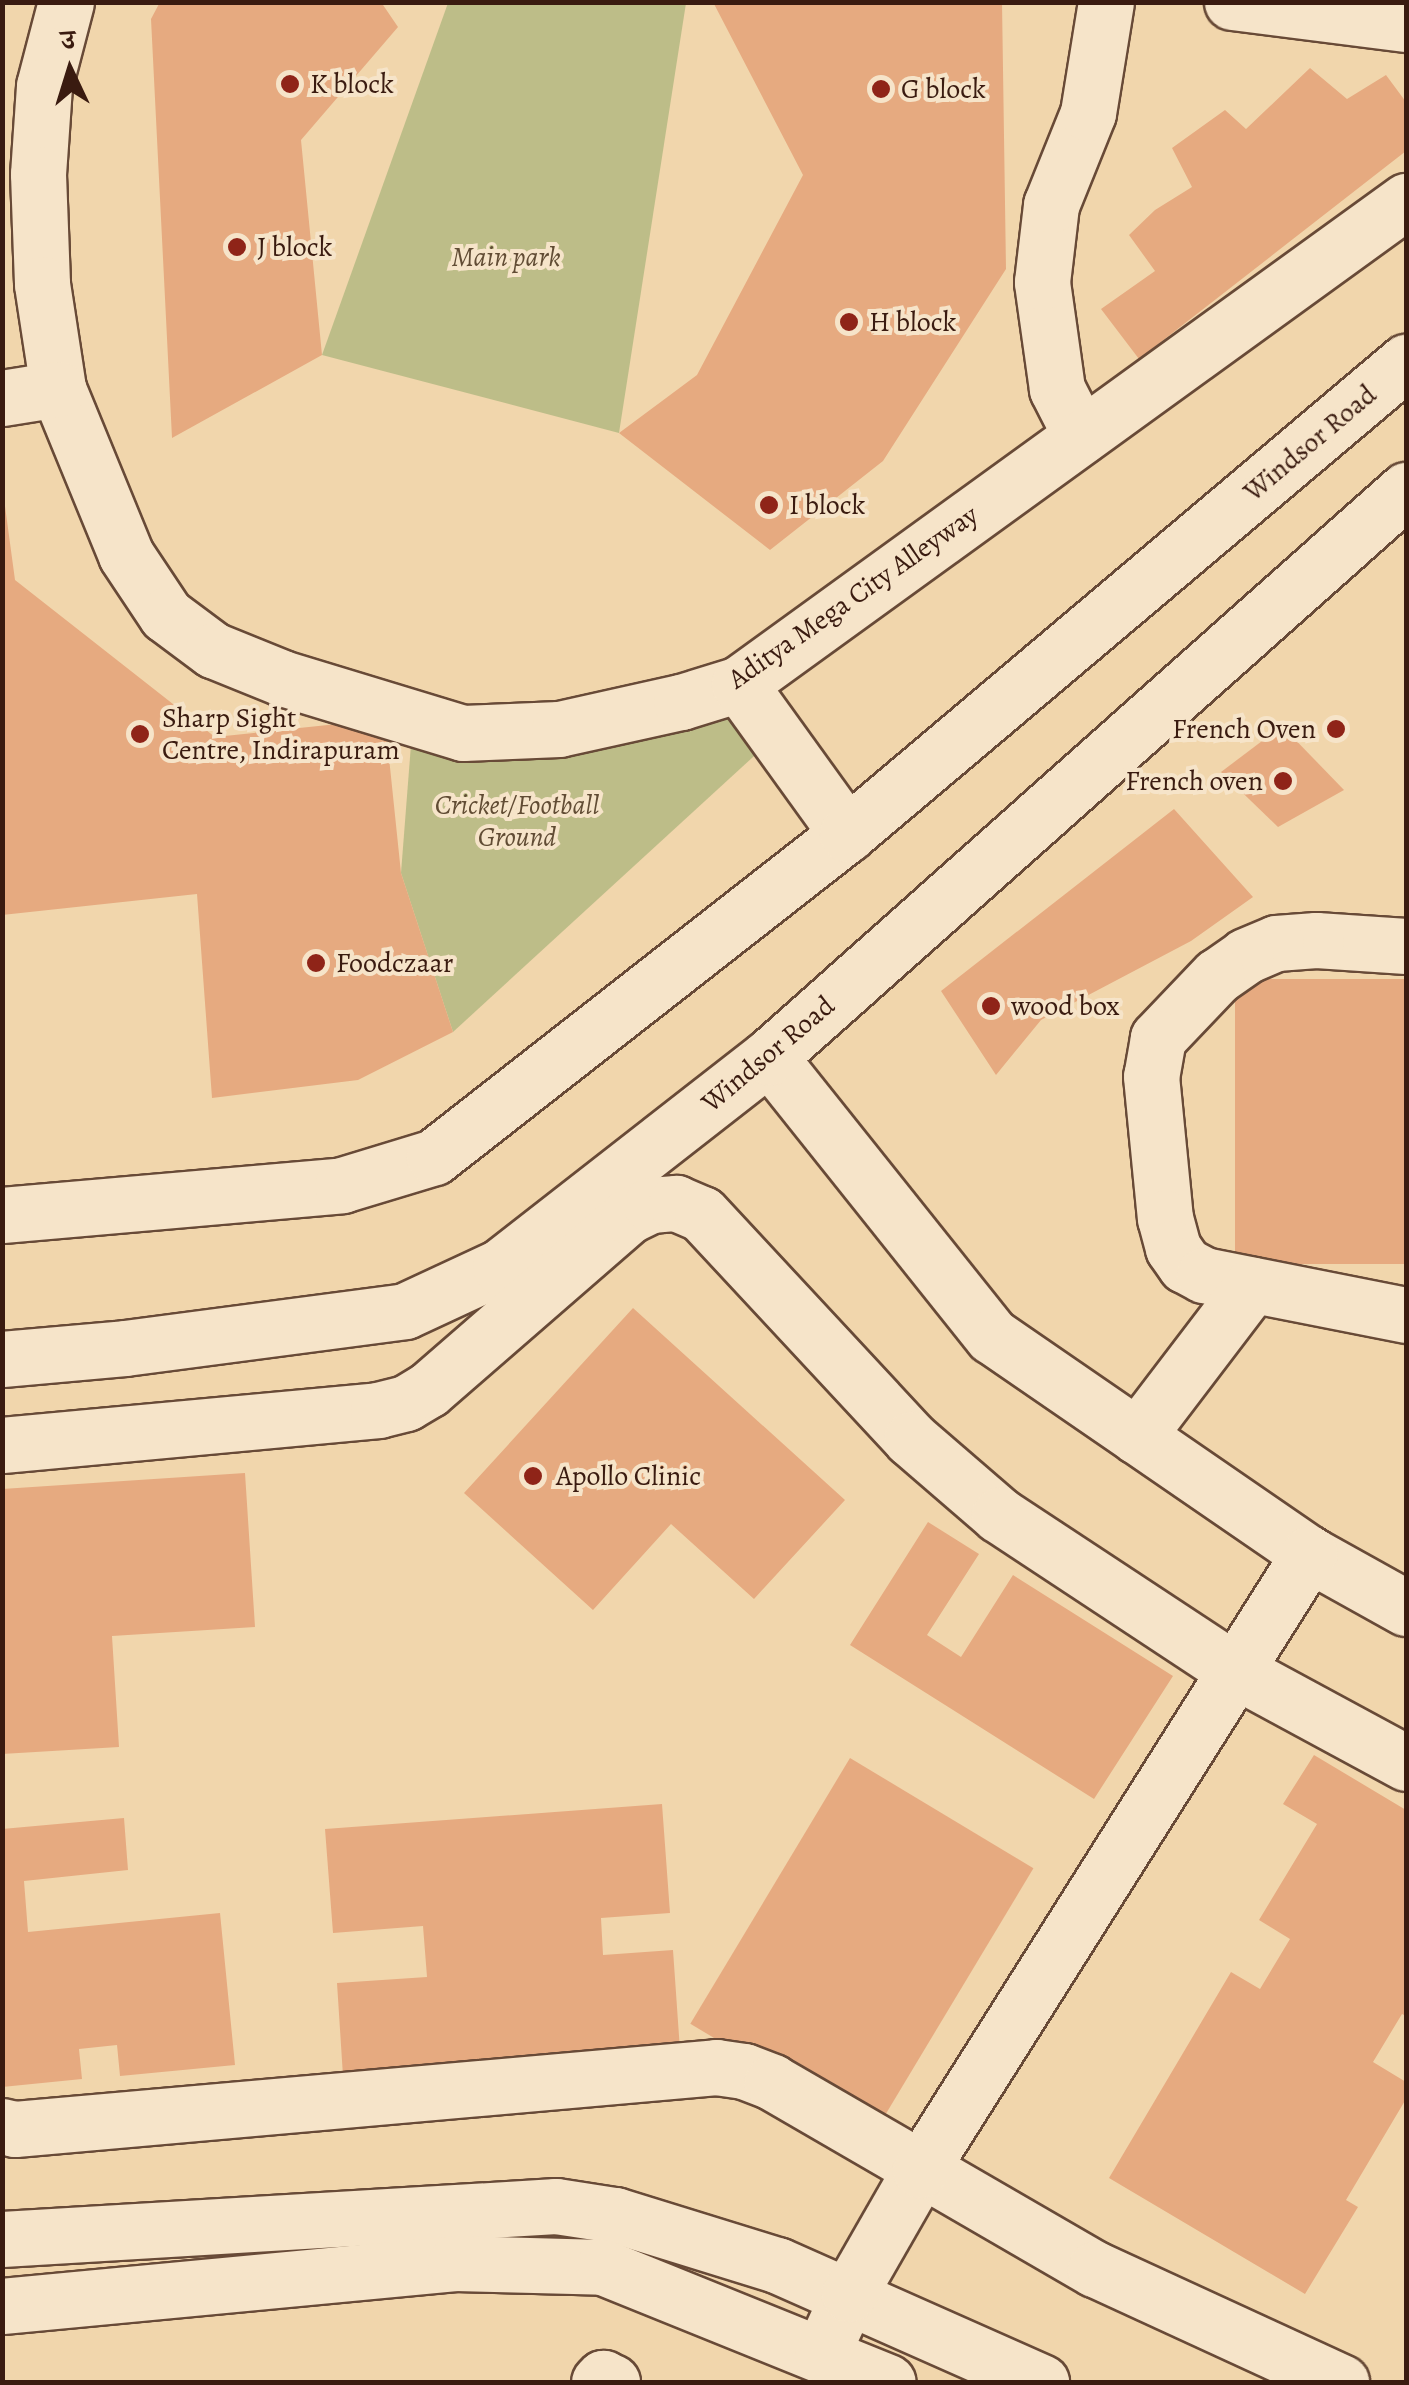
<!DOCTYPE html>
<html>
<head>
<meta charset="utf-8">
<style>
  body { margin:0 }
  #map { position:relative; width:1409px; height:2385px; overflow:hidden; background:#f1d6ac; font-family:Alegreya,"Noto Serif Devanagari",serif }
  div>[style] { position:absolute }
  .green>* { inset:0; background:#bdbd88 }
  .building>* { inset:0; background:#e6aa80; transform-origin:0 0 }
  .roads { filter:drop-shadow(2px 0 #684a37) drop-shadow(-2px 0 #684a37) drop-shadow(0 2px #684a37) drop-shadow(0 -2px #684a37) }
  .minor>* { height:55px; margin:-27.5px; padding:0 27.5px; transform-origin:27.5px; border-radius:27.5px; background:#f6e4c9 }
  .dots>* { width:28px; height:28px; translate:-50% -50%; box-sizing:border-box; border:5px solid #f6e4c9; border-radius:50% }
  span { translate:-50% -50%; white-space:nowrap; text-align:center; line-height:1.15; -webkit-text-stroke:8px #f6e4c9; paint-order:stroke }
  .poi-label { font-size:28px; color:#3a1b10 }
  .left { translate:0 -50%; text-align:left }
  .right { translate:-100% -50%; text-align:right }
  .park-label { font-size:28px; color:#614c34; font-style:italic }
  .street-label { font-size:28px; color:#3a1b10 }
  .frame { position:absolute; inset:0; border:5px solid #3a1b10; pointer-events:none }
  .north { position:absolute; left:20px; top:20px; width:100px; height:100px; -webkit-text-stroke:8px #f6e4c9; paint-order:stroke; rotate:356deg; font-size:28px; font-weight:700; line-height:40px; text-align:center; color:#3a1b10 }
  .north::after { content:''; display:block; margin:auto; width:35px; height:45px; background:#3a1b10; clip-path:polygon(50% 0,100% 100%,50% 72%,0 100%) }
</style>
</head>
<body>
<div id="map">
  <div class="green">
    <div style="clip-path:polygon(448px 3px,686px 3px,619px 433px,322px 355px)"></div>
    <div style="clip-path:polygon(739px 684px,777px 735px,453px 1032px,401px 873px,413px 719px)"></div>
  </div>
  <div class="building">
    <div style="clip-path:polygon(160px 2px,381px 2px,398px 27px,301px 140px,322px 355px,172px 438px,151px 19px)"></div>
    <div style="clip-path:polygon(713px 2px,1002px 2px,1006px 269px,883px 461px,770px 550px,619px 433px,697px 375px,803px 175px)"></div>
    <div style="clip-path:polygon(1310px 68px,1347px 99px,1386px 75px,1406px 102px,1406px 151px,1139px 359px,1101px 309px,1155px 271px,1129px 235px,1155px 210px,1192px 187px,1172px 148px,1225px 110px,1246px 129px)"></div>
    <div style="clip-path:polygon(2px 484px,15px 580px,215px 737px,385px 719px,401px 873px,453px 1032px,358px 1080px,212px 1098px,197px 894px,2px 915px)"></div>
    <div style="clip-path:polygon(1282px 726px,1344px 790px,1278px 827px,1221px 772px)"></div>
    <div style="clip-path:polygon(1174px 809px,1253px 897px,1191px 941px,1041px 1020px,996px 1075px,941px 991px)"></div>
    <div style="left:1406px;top:979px;width:285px;height:171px;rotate:90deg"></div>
    <div style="clip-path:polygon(633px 1308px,845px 1500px,754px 1599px,671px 1524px,593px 1610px,464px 1493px)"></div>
    <div style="clip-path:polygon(245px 1473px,255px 1627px,112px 1636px,119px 1747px,2px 1754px,2px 1489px)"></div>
    <div style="clip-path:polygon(928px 1522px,979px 1554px,927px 1635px,961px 1657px,1013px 1575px,1173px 1676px,1094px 1799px,850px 1645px)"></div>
    <div style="clip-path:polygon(1314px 1755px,1406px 1810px,1406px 2016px,1402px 2014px,1373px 2062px,1406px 2082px,1406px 2099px,1346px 2200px,1358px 2207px,1305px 2294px,1109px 2178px,1231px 1972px,1260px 1989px,1290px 1939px,1259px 1920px,1317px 1824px,1283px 1804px)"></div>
    <div style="left:850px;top:1758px;width:214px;height:310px;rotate:31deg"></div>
    <div style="clip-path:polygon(662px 1804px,670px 1913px,601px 1918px,603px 1955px,673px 1950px,680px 2050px,343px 2076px,337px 1983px,427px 1977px,423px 1926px,333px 1933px,325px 1829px)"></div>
    <div style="clip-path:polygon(124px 1818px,128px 1870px,24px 1881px,28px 1932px,220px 1913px,235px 2065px,120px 2076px,117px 2045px,79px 2049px,82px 2079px,2px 2087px,2px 1829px)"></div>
  </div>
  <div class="roads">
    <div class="minor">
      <div style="left:66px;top:2px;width:87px;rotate:104.7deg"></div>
      <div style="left:44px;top:86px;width:88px;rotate:93.9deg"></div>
      <div style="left:38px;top:174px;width:110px;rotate:87.9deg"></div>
      <div style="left:42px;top:284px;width:106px;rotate:81.3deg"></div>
      <div style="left:58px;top:389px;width:179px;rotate:67.7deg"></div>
      <div style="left:126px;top:555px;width:72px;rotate:56.3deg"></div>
      <div style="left:166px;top:615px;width:59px;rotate:36.7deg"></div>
      <div style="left:213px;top:650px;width:74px;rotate:22.1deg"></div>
      <div style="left:282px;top:678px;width:189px;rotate:16.9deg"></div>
      <div style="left:463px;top:733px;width:96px;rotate:-2.4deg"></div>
      <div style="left:559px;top:729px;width:125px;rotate:-12.5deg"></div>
      <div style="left:681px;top:702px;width:61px;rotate:-17.2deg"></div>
      <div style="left:739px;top:684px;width:824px;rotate:-35.91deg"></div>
      <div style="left:1232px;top:2px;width:175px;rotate:7.2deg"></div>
      <div style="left:2px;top:398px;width:57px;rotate:-9.1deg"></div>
      <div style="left:1081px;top:436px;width:53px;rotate:-117.1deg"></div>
      <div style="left:1057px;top:389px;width:108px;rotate:-98deg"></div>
      <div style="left:1042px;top:282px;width:78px;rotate:-83.3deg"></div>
      <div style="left:1051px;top:205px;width:99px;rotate:-68.1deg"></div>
      <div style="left:1088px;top:113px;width:112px;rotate:-80.8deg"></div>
      <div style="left:739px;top:684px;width:185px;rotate:54.2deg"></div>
      <div style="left:1406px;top:946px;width:90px;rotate:-176.2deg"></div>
      <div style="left:1316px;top:940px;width:40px;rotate:175.7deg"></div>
      <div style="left:1276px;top:943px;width:33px;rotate:157deg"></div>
      <div style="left:1246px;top:956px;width:35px;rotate:145deg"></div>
      <div style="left:1217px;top:976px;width:86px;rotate:133.6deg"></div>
      <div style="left:1158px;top:1038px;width:39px;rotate:100deg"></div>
      <div style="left:1151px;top:1076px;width:143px;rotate:84.4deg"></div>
      <div style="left:1165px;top:1218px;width:31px;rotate:75deg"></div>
      <div style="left:1173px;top:1248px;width:21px;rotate:55deg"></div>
      <div style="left:1185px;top:1265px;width:21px;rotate:28deg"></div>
      <div style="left:1204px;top:1275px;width:206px;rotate:11.2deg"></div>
      <div style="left:769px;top:1057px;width:357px;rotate:51.4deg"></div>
      <div style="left:992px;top:1336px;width:385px;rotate:34.5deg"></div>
      <div style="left:1309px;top:1554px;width:111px;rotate:29.1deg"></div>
      <div style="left:2px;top:1215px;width:341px;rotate:-5deg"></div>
      <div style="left:342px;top:1185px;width:96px;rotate:-16.9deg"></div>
      <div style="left:434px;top:1157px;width:524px;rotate:-38.03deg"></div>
      <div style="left:847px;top:834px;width:732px;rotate:-40.18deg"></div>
      <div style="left:2px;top:1359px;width:123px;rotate:-5.1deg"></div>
      <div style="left:125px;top:1348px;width:282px;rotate:-7.5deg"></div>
      <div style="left:405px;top:1311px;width:105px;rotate:-24.9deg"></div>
      <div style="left:500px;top:1267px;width:341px;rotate:-38deg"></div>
      <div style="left:769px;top:1057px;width:853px;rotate:-41.67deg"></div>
      <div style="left:1137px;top:1436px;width:190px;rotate:-52.7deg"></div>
      <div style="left:2px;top:1445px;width:378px;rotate:-5.3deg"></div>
      <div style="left:378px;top:1410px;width:29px;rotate:-14deg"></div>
      <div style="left:406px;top:1403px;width:26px;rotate:-31deg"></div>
      <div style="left:428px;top:1390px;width:265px;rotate:-41deg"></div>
      <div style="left:628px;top:1216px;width:25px;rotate:-26deg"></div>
      <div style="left:651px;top:1205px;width:25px;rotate:-5deg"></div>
      <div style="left:676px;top:1203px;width:28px;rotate:23deg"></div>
      <div style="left:702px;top:1214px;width:307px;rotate:47.1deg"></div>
      <div style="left:911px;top:1439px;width:116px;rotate:40.8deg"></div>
      <div style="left:999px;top:1515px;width:284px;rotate:33.4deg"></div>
      <div style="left:1236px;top:1671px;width:193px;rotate:28.4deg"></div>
      <div style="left:2px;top:2126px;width:13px;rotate:13deg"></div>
      <div style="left:15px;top:2129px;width:704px;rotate:-5.05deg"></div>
      <div style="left:716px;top:2067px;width:28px;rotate:8deg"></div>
      <div style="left:744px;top:2071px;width:30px;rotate:21deg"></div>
      <div style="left:772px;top:2082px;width:373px;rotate:30.1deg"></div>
      <div style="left:1095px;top:2269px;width:271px;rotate:24.7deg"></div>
      <div style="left:2px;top:2239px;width:555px;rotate:-3.41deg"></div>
      <div style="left:556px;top:2206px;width:60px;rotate:8.7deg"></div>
      <div style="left:615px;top:2215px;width:170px;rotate:17.2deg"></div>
      <div style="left:777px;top:2265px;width:289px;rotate:23.9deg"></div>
      <div style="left:2px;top:2306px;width:455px;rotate:-5.4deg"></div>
      <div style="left:455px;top:2263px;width:148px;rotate:1.5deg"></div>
      <div style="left:603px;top:2267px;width:307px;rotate:22deg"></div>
      <div style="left:822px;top:2353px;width:65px;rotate:-65.4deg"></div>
      <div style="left:849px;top:2294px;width:143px;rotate:-60.2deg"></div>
      <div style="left:920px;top:2170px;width:729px;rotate:-57.73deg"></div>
      <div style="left:599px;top:2382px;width:6px;rotate:-45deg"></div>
      <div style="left:603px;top:2378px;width:10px;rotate:24deg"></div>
    </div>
  </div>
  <div class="dots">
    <div style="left:290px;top:84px;background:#8f2418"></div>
    <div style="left:881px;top:89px;background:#8f2418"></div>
    <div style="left:237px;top:247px;background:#8f2418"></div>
    <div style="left:849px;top:322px;background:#8f2418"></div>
    <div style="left:769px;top:505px;background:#8f2418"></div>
    <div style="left:1336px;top:729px;background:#8f2418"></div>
    <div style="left:140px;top:734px;background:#8f2418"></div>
    <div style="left:1283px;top:781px;background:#8f2418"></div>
    <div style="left:316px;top:963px;background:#8f2418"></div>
    <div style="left:991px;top:1006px;background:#8f2418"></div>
    <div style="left:533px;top:1476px;background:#8f2418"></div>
  </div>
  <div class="poi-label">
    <span class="left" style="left:310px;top:84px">K block</span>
    <span class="left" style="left:901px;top:89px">G block</span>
    <span class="left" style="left:257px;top:247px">J block</span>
    <span class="left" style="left:869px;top:322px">H block</span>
    <span class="left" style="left:789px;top:505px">I block</span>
    <span class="left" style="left:162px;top:734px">Sharp Sight<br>Centre, Indirapuram</span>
    <span class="right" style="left:1316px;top:729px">French Oven</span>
    <span class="right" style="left:1263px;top:781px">French oven</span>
    <span class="left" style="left:336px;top:963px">Foodczaar</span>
    <span class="left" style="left:1011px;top:1006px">wood box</span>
    <span class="left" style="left:556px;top:1476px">Apollo Clinic</span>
  </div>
  <div class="park-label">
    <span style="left:506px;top:257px">Main park</span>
    <span style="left:517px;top:821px">Cricket/Football<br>Ground</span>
  </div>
  <div class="street-label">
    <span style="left:1310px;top:443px;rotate:-40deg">Windsor Road</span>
    <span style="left:853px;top:597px;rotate:-35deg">Aditya Mega City Alleyway</span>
    <span style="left:768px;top:1054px;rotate:-40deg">Windsor Road</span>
  </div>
  <div class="frame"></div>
  <div class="north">उ</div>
</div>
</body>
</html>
